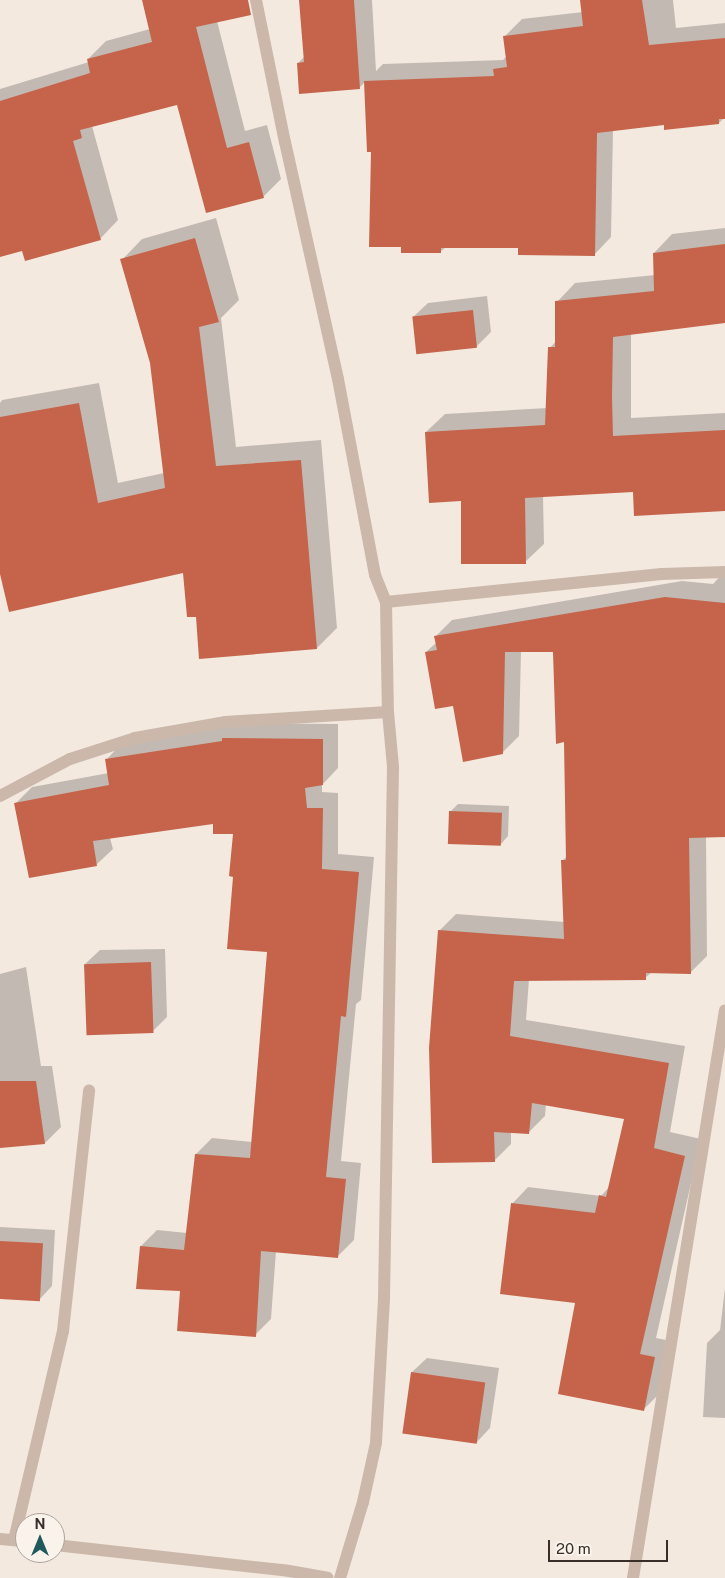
<!DOCTYPE html>
<html>
<head>
<meta charset="utf-8">
<style>
  body { margin:0 }
  #map { position:relative; width:725px; height:1578px; overflow:hidden; background:#f3e9df; font-family:"Public Sans",sans-serif }
  div>[style] { position:absolute }
  .shadow>* { inset:0; background:#0003 }
  .building>* { inset:0; background:#c5644a; transform-origin:0 0 }
  .lane>* { height:12px; margin:-6px; padding:0 6px; transform-origin:6px; border-radius:6px; background:#cbb8ab }
  .street>* { height:12px; margin:-6px; padding:0 6px; transform-origin:6px; border-radius:6px; background:#cbb8ab }
  span { translate:-50% -50%; white-space:nowrap; text-align:center; line-height:1.15; -webkit-text-stroke:4px #faf3ec; paint-order:stroke }
  .north { position:absolute; left:15px; top:1513px; width:50px; height:50px; box-sizing:border-box; background:#faf3ec; border:1px solid #ada49e; border-radius:50%; rotate:0deg; font-size:14px; font-weight:700; line-height:20px; text-align:center; color:#392e2a }
  .north::after { content:''; display:block; margin:auto; width:18px; height:22px; background:#1f595b; clip-path:polygon(50% 0,100% 100%,50% 72%,0 100%) }
  .scale { position:absolute; left:548px; top:1540px; width:120px; height:22px; box-sizing:border-box; border:2px solid #392e2a; border-top:0; padding-left:6px; font-size:15px; line-height:18px; white-space:nowrap; color:#392e2a; -webkit-text-stroke:4px #faf3ec; paint-order:stroke }
</style>
</head>
<body>
<div id="map">
  <div class="shadow">
    <div style="clip-path:polygon(143px 0,244px 0,217px 21px,245px 131px,267px 125px,281px 179px,263px 197px,178px 103px,92px 126px,118px 220px,100px 239px,23px 249px,0 255px,0 89px,89px 62px,88px 59px,106px 41px,150px 29px)"></div>
    <div style="clip-path:polygon(301px 0,372px 0,376px 71px,383px 64px,503px 60px,507px 56px,505px 36px,522px 19px,583px 12px,581px 0,673px 0,676px 28px,725px 23px,725px 117px,719px 123px,665px 124px,613px 130px,611px 237px,594px 255px,520px 247px,446px 247px,440px 252px,402px 246px,372px 150px,365px 82px,359px 88px,298px 63px,305px 56px)"></div>
    <div style="clip-path:polygon(216px 218px,239px 300px,221px 318px,236px 447px,321px 440px,337px 628px,317px 648px,197px 615px,184px 571px,0 564px,0 403px,2px 400px,99px 383px,118px 483px,164px 473px,151px 363px,122px 260px,142px 239px)"></div>
    <div style="clip-path:polygon(725px 228px,725px 322px,631px 333px,631px 418px,725px 413px,725px 510px,634px 490px,543px 495px,544px 544px,525px 562px,462px 500px,426px 432px,445px 414px,547px 408px,550px 348px,556px 341px,557px 302px,575px 283px,655px 275px,654px 253px,672px 234px)"></div>
    <div style="clip-path:polygon(487px 296px,491px 332px,476px 347px,413px 317px,428px 303px)"></div>
    <div style="clip-path:polygon(725px 571px,725px 836px,706px 837px,707px 956px,691px 972px,652px 972px,645px 978px,529px 979px,526px 1020px,685px 1046px,670px 1132px,701px 1139px,656px 1338px,671px 1341px,660px 1393px,643px 1410px,577px 1302px,512px 1204px,528px 1187px,601px 1196px,609px 1187px,626px 1118px,546px 1104px,545px 1116px,529px 1132px,511px 1131px,511px 1144px,494px 1161px,440px 930px,456px 914px,565px 922px,562px 861px,567px 856px,565px 741px,554px 650px,521px 651px,519px 736px,502px 753px,454px 704px,426px 652px,437px 642px,436px 636px,452px 620px,682px 581px,713px 584px)"></div>
    <div style="clip-path:polygon(240px 723px,338px 724px,338px 768px,322px 785px,322px 792px,338px 793px,338px 854px,374px 857px,361px 1000px,356px 1004px,341px 1161px,361px 1163px,354px 1240px,338px 1256px,276px 1251px,271px 1319px,255px 1335px,182px 1290px,141px 1246px,157px 1230px,187px 1233px,196px 1154px,212px 1138px,252px 1142px,269px 951px,235px 876px,235px 833px,215px 822px,110px 838px,113px 849px,97px 864px,16px 803px,32px 787px,109px 773px,107px 759px,122px 743px)"></div>
    <div style="clip-path:polygon(458px 804px,509px 806px,508px 836px,501px 844px,450px 812px)"></div>
    <div style="clip-path:polygon(165px 949px,167px 1017px,152px 1032px,85px 964px,100px 950px)"></div>
    <div style="clip-path:polygon(26px 967px,41px 1066px,52px 1066px,61px 1127px,45px 1143px,0 1147px,0 974px)"></div>
    <div style="clip-path:polygon(0 1227px,55px 1230px,52px 1286px,39px 1300px,0 1297px)"></div>
    <div style="clip-path:polygon(725px 1288px,725px 1418px,703px 1417px,707px 1343px,720px 1330px)"></div>
    <div style="clip-path:polygon(427px 1358px,499px 1368px,490px 1428px,476px 1443px,412px 1372px)"></div>
  </div>
  <div class="building">
    <div style="clip-path:polygon(142px 0,248px 0,251px 15px,196px 27px,227px 148px,249px 142px,264px 198px,206px 213px,177px 105px,80px 130px,82px 138px,73px 141px,101px 240px,25px 261px,22px 251px,0 257px,0 101px,90px 73px,87px 59px,152px 42px)"></div>
    <div style="clip-path:polygon(299px 0,354px 0,360px 89px,299px 94px,297px 63px,304px 62px)"></div>
    <div style="clip-path:polygon(580px 0,642px 0,649px 45px,725px 38px,725px 119px,719px 119px,719px 124px,664px 130px,664px 125px,597px 133px,595px 256px,518px 255px,518px 248px,441px 248px,441px 253px,401px 253px,401px 247px,369px 247px,371px 152px,367px 152px,364px 81px,494px 76px,493px 69px,507px 67px,503px 36px,583px 26px)"></div>
    <div style="clip-path:polygon(195px 238px,219px 322px,199px 327px,216px 466px,301px 460px,317px 649px,199px 659px,196px 617px,187px 617px,183px 573px,9px 612px,0 574px,0 417px,79px 403px,98px 503px,165px 488px,150px 363px,120px 259px)"></div>
    <div style="clip-path:polygon(725px 244px,725px 323px,613px 337px,612px 397px,613px 436px,725px 430px,725px 511px,634px 516px,633px 492px,525px 498px,526px 564px,461px 564px,461px 501px,429px 503px,425px 432px,545px 425px,548px 347px,555px 347px,555px 301px,654px 291px,653px 253px)"></div>
    <div style="left:473px;top:310px;width:38px;height:61px;rotate:84deg"></div>
    <div style="clip-path:polygon(665px 597px,725px 603px,725px 837px,689px 838px,691px 974px,646px 973px,646px 980px,514px 981px,510px 1036px,669px 1063px,654px 1148px,685px 1156px,640px 1354px,655px 1357px,644px 1411px,558px 1394px,575px 1303px,500px 1294px,511px 1203px,595px 1213px,599px 1195px,606px 1197px,624px 1119px,532px 1103px,529px 1134px,494px 1132px,495px 1162px,432px 1163px,429px 1048px,438px 930px,564px 939px,561px 860px,566px 860px,564px 742px,556px 744px,553px 652px,505px 652px,503px 754px,463px 762px,453px 706px,435px 709px,425px 652px,437px 650px,434px 636px)"></div>
    <div style="clip-path:polygon(222px 738px,323px 739px,323px 785px,305px 788px,307px 808px,323px 808px,322px 869px,359px 872px,346px 1017px,341px 1016px,326px 1177px,346px 1179px,338px 1258px,261px 1251px,256px 1337px,177px 1331px,180px 1291px,136px 1289px,140px 1246px,184px 1250px,195px 1154px,250px 1158px,267px 952px,227px 949px,233px 877px,229px 876px,233px 834px,213px 834px,213px 824px,93px 841px,97px 866px,29px 878px,14px 803px,109px 785px,105px 759px,222px 741px)"></div>
    <div style="left:449px;top:811px;width:53px;height:33px;rotate:2deg"></div>
    <div style="left:151px;top:962px;width:71px;height:67px;rotate:88deg"></div>
    <div style="clip-path:polygon(0 1081px,36px 1081px,45px 1144px,0 1148px)"></div>
    <div style="left:0;top:1241px;width:43px;height:58px;rotate:3deg"></div>
    <div style="left:411px;top:1372px;width:75px;height:62px;rotate:8deg"></div>
  </div>
  <div class="lane">
    <div style="left:386px;top:602px;width:277px;rotate:-5.8deg"></div>
    <div style="left:662px;top:574px;width:63px;rotate:-1.8deg"></div>
  </div>
  <div class="street">
    <div style="left:256px;top:0;width:145px;rotate:78.5deg"></div>
    <div style="left:285px;top:142px;width:243px;rotate:77.4deg"></div>
    <div style="left:338px;top:379px;width:199px;rotate:79.3deg"></div>
    <div style="left:375px;top:575px;width:29px;rotate:68deg"></div>
    <div style="left:386px;top:602px;width:110px;rotate:89deg"></div>
    <div style="left:388px;top:712px;width:55px;rotate:84.8deg"></div>
    <div style="left:393px;top:767px;width:532px;rotate:90.97deg"></div>
    <div style="left:384px;top:1299px;width:144px;rotate:93.2deg"></div>
    <div style="left:376px;top:1443px;width:60px;rotate:102.4deg"></div>
    <div style="left:363px;top:1502px;width:79px;rotate:106.8deg"></div>
    <div style="left:0;top:796px;width:79px;rotate:-27.9deg"></div>
    <div style="left:70px;top:759px;width:68px;rotate:-17.9deg"></div>
    <div style="left:135px;top:738px;width:91px;rotate:-10.1deg"></div>
    <div style="left:225px;top:722px;width:163px;rotate:-3.5deg"></div>
    <div style="left:0;top:1539px;width:25px;rotate:5deg"></div>
    <div style="left:14px;top:1540px;width:215px;rotate:-76.8deg"></div>
    <div style="left:63px;top:1331px;width:242px;rotate:-83.8deg"></div>
    <div style="left:55px;top:1545px;width:235px;rotate:6.3deg"></div>
    <div style="left:289px;top:1571px;width:39px;rotate:10deg"></div>
    <div style="left:633px;top:1578px;width:575px;rotate:-80.8deg"></div>
  </div>
  <div class="north">N</div>
  <div class="scale">20 m</div>
</div>
</body>
</html>
